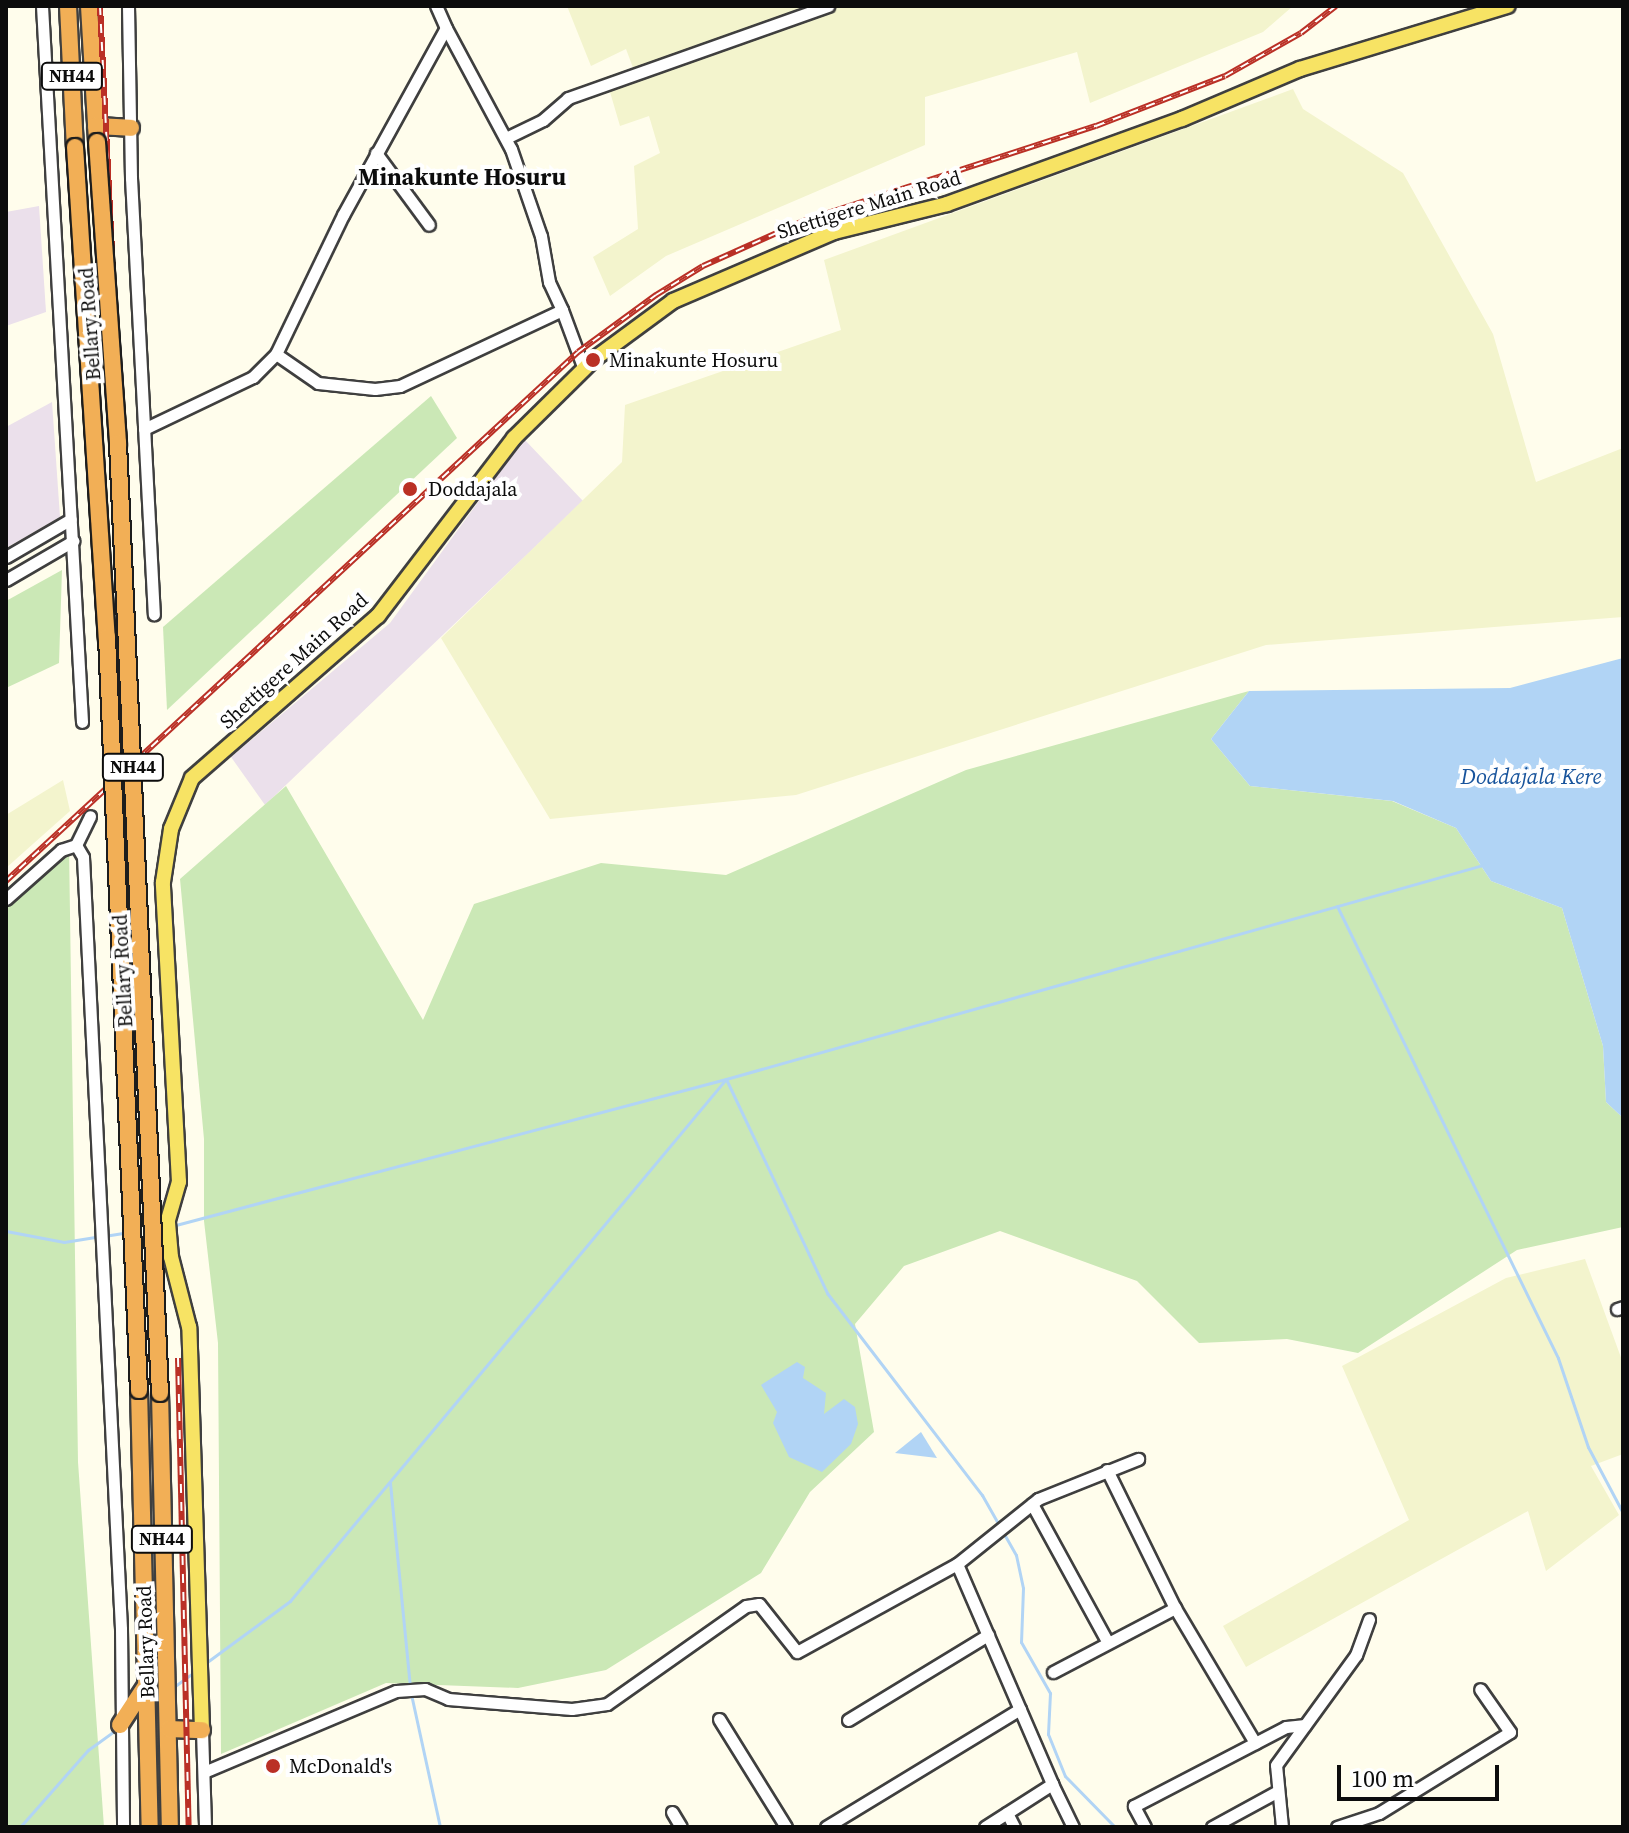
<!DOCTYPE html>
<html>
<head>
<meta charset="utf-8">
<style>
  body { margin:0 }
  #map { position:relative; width:1629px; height:1833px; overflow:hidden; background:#fffdec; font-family:"Source Serif 4",serif }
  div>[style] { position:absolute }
  .industrial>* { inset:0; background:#ebe0eb }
  .farmland>* { inset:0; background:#f3f4cd }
  .green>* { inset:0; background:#cbe8b6 }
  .water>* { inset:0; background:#b1d4f5 }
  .stream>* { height:3px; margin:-1.5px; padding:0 1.5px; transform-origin:1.5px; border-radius:1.5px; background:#b1d4f5 }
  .roads { filter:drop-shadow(2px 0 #3f3f3f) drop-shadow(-2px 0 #3f3f3f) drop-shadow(0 2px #3f3f3f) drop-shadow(0 -2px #3f3f3f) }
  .minor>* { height:11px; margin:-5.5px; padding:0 5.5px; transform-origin:5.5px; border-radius:5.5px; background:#fff }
  .major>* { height:14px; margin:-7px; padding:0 7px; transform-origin:7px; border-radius:7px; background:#f7e364 }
  .highway>* { height:16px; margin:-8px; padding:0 8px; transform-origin:8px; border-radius:8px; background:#f2af56 }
  .rail>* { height:6px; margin-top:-3px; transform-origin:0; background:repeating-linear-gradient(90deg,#fff 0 9px,#ba3026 0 18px); box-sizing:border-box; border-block:2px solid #ba3026 }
  .bridges { filter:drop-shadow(2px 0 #1d1d1d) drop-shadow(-2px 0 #1d1d1d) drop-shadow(0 2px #1d1d1d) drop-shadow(0 -2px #1d1d1d) }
  .highway-bridge>* { height:16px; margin:-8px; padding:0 8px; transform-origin:8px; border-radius:8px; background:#f2af56 }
  .dots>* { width:22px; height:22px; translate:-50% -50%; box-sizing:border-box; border:4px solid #fff; border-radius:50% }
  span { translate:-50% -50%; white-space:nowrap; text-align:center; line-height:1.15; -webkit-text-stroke:8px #fff; paint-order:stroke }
  .shield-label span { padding:2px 6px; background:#fff; border:2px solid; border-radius:6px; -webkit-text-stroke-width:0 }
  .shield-label { font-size:18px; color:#0c0c0c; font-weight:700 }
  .street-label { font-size:20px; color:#0c0c0c }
  .poi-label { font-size:20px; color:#0c0c0c }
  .left { translate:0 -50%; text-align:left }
  .water-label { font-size:22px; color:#18549c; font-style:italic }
  .quarter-label { font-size:24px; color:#0c0c0c; font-weight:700 }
  .frame { position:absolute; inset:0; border:8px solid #0c0c0c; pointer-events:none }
  .scale { position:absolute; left:1337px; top:1765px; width:162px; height:36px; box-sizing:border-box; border:4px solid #0c0c0c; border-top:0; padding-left:10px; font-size:24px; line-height:28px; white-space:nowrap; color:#0c0c0c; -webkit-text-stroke:6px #fff; paint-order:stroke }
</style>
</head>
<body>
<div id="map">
  <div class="industrial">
    <div style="clip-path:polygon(39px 206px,46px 312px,6px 326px,6px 212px)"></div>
    <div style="clip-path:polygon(52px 402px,60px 517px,6px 548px,6px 427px)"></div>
    <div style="clip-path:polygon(524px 439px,583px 501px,265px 805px,231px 757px,390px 623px)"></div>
  </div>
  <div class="farmland">
    <div style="clip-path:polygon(567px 6px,1293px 6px,1263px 32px,1090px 103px,1077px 52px,925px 97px,925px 145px,666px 256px,610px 296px,593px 257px,638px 229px,634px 166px,660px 153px,649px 116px,620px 126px,610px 92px,638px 81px,626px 49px,591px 66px)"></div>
    <div style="clip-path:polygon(1293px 89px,1303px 109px,1403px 173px,1493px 334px,1536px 482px,1623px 448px,1623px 617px,1266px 645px,796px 795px,550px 819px,441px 638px,622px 462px,625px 405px,841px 330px,824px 260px)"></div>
    <div style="clip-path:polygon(63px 780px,70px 811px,6px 868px,6px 815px)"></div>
    <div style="clip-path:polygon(1585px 1259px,1623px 1363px,1623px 1454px,1591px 1466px,1619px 1515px,1546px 1571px,1528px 1511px,1246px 1667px,1223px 1626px,1409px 1520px,1342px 1366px,1506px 1278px)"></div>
  </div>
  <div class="green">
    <div style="clip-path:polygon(431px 396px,457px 438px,167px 710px,163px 627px)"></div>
    <div style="clip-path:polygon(62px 570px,59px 663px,6px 688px,6px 601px)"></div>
    <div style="clip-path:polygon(1249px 691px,1211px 739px,1250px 786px,1392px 801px,1456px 828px,1491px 881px,1562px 908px,1603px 1046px,1606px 1102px,1623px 1118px,1623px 1227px,1517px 1250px,1358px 1353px,1287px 1339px,1199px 1343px,1137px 1281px,1000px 1231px,904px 1266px,855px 1324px,874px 1432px,810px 1492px,761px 1573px,606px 1670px,518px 1688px,386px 1683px,221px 1754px,218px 1343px,204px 1221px,204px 1139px,180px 879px,286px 786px,423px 1020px,474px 904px,601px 863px,726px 875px,966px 770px)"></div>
    <div style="clip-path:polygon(69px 845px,78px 1462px,104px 1827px,6px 1827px,6px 903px)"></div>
  </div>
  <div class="water">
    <div style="clip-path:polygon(1623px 658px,1623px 1118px,1606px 1102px,1603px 1046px,1562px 908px,1491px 881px,1456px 828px,1393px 801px,1250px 786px,1211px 739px,1249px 691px,1510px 688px)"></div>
    <div style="clip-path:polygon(797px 1362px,805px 1367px,803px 1378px,826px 1393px,824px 1414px,844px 1399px,855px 1407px,858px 1424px,851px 1444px,822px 1472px,789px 1457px,773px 1423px,777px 1412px,761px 1385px)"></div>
    <div style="clip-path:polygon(921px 1432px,937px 1458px,895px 1453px)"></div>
  </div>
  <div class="stream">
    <div style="left:1337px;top:906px;width:503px;rotate:63.94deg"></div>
    <div style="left:1558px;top:1358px;width:94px;rotate:71.4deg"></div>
    <div style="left:1588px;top:1447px;width:75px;rotate:62.1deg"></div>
    <div style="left:172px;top:1226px;width:573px;rotate:-14.86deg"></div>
    <div style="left:726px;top:1079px;width:787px;rotate:-15.79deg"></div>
    <div style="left:6px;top:1231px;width:59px;rotate:10.7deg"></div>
    <div style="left:64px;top:1242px;width:33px;rotate:-9deg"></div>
    <div style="left:104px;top:1236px;width:24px;rotate:-9deg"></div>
    <div style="left:390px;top:1483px;width:204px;rotate:84.4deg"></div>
    <div style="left:203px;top:1665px;width:108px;rotate:-36.3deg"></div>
    <div style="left:290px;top:1601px;width:680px;rotate:-50.13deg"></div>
    <div style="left:726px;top:1079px;width:237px;rotate:64.7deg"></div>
    <div style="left:827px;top:1293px;width:255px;rotate:52.5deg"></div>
    <div style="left:982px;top:1495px;width:69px;rotate:60.5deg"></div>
    <div style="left:1016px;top:1555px;width:34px;rotate:78deg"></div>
    <div style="left:1023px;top:1588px;width:54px;rotate:92.1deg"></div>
    <div style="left:1021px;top:1642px;width:59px;rotate:60.4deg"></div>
    <div style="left:1050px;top:1693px;width:41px;rotate:92.8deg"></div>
    <div style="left:1048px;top:1734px;width:45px;rotate:68deg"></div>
    <div style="left:1065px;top:1776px;width:71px;rotate:45.6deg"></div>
    <div style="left:175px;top:1686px;width:24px;rotate:-36deg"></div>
    <div style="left:411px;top:1694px;width:136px;rotate:77.7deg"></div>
    <div style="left:20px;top:1827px;width:103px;rotate:-48.6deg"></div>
    <div style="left:88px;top:1750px;width:36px;rotate:-36deg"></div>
  </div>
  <div class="roads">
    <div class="minor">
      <div style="left:42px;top:6px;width:717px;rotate:86.8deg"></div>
      <div style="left:128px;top:6px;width:172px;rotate:89deg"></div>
      <div style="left:131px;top:178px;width:437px;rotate:87deg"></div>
      <div style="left:446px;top:28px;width:137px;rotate:61.8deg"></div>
      <div style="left:511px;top:149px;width:92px;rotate:71deg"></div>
      <div style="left:541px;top:236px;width:47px;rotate:80.1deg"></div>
      <div style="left:549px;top:282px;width:31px;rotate:65deg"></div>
      <div style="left:506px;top:138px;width:41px;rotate:-25.9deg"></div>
      <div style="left:543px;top:120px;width:33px;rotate:-41deg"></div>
      <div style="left:568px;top:98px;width:276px;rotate:-19.5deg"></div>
      <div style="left:376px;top:153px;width:89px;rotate:53.6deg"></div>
      <div style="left:276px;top:354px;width:51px;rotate:34.6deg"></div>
      <div style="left:318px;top:383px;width:57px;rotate:6deg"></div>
      <div style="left:375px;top:389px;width:25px;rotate:-7deg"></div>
      <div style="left:400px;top:386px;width:179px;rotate:-25.1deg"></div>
      <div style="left:562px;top:310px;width:63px;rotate:69.6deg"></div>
      <div style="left:144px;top:429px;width:121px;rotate:-25.5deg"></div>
      <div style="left:253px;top:377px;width:33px;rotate:-45deg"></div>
      <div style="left:276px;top:354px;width:154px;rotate:-64.3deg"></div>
      <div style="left:343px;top:215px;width:213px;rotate:-61.2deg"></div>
      <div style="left:446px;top:28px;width:24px;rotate:-114deg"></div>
      <div style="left:6px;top:557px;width:75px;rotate:-30.3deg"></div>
      <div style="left:6px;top:580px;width:78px;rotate:-30.2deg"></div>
      <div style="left:76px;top:845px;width:32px;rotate:-64deg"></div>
      <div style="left:6px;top:899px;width:74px;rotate:-41.7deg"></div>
      <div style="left:61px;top:850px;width:16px;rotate:-18deg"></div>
      <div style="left:76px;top:845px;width:14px;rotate:60deg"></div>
      <div style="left:83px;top:857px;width:773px;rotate:87.18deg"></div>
      <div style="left:121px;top:1629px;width:198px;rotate:89.4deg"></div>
      <div style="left:1617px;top:1309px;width:6px;rotate:-18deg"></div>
      <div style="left:1107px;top:1470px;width:154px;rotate:63.8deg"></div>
      <div style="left:1175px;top:1608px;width:157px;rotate:59.3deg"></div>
      <div style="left:1032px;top:1504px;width:156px;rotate:61.3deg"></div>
      <div style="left:957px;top:1564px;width:240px;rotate:66.6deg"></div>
      <div style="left:1053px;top:1672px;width:138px;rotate:-27.7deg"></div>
      <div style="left:719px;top:1719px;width:127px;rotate:58.2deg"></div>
      <div style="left:848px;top:1720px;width:164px;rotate:-31.3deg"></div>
      <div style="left:202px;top:1730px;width:97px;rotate:88.2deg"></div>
      <div style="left:204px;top:1772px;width:208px;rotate:-22.9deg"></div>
      <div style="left:396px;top:1691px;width:29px;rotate:-4deg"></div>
      <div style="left:425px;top:1689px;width:25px;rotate:23deg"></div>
      <div style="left:448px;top:1699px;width:124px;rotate:4.6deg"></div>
      <div style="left:572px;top:1709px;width:35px;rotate:-8deg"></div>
      <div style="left:607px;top:1704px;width:170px;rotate:-35.2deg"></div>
      <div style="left:746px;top:1606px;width:13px;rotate:-9deg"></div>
      <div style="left:759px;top:1604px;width:61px;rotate:51.6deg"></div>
      <div style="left:797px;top:1652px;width:183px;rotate:-28.8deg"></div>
      <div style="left:957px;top:1564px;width:104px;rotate:-38.7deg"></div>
      <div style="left:1038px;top:1499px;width:108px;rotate:-21.8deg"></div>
      <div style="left:672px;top:1812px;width:17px;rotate:59deg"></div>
      <div style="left:1007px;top:1813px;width:16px;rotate:63deg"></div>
      <div style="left:826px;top:1827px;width:227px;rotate:-31.3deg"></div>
      <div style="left:985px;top:1827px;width:80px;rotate:-32.7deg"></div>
      <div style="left:1052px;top:1784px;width:48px;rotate:64deg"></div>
      <div style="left:1145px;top:1827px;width:24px;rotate:-118deg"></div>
      <div style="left:1134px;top:1806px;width:171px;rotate:-27.5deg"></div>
      <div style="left:1286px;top:1727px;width:19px;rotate:-6deg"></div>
      <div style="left:1212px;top:1827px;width:75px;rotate:-28.6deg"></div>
      <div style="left:1282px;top:1827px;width:62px;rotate:-95.5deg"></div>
      <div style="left:1276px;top:1765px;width:136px;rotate:-54deg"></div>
      <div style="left:1356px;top:1655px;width:38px;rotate:-70deg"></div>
      <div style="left:1337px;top:1827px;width:44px;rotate:-18.4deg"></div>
      <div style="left:1379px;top:1813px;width:154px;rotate:-31.7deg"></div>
      <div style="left:1510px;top:1732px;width:52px;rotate:-124.9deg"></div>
    </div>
    <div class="major">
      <div style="left:202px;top:1730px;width:403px;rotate:-91.8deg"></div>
      <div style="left:189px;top:1327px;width:72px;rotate:-104.4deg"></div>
      <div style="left:171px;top:1257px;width:37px;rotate:-95deg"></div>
      <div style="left:168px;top:1220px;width:40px;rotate:-74deg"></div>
      <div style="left:179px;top:1182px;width:300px;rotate:-93.1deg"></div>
      <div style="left:163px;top:882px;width:54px;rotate:-81.4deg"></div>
      <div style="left:171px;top:829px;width:55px;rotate:-67.6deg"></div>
      <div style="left:192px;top:778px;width:247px;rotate:-41.1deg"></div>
      <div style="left:378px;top:616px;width:224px;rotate:-52.6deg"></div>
      <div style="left:514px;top:438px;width:111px;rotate:-44.6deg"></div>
      <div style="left:593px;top:360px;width:99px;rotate:-36.4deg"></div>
      <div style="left:673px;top:301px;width:175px;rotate:-23.2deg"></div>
      <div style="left:834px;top:232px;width:116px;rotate:-13.9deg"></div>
      <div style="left:947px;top:204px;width:250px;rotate:-19.9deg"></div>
      <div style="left:1182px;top:119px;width:128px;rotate:-23deg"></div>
      <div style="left:1300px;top:69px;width:217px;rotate:-16.9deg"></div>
    </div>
    <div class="highway">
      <div style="left:68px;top:6px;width:141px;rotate:87.2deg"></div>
      <div style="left:89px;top:6px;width:136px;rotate:86.6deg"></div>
      <div style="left:96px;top:126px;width:35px;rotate:3deg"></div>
      <div style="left:139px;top:1390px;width:437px;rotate:88.6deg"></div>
      <div style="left:160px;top:1393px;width:434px;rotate:88.7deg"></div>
      <div style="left:120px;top:1725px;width:45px;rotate:-56.7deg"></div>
      <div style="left:169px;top:1729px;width:33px;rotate:2deg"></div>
    </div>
  </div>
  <div class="rail">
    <div style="left:100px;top:6px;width:1124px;rotate:87.2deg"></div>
    <div style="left:6px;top:881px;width:779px;rotate:-42.76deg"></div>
    <div style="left:578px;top:352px;width:97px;rotate:-36.2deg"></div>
    <div style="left:656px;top:295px;width:55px;rotate:-31.7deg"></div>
    <div style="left:703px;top:266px;width:110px;rotate:-24.2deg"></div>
    <div style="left:803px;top:221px;width:308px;rotate:-18deg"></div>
    <div style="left:1096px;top:126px;width:138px;rotate:-21.2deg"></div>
    <div style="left:1225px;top:76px;width:87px;rotate:-29.5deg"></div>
    <div style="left:1301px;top:33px;width:44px;rotate:-37.6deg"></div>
    <div style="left:178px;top:1358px;width:469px;rotate:88.7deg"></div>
  </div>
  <div class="bridges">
    <div class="highway-bridge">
      <div style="left:97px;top:142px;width:302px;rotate:86deg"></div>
      <div style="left:118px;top:443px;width:951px;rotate:87.47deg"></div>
      <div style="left:75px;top:147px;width:491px;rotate:86.3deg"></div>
      <div style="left:107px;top:637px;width:754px;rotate:87.57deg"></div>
    </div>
  </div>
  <div class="dots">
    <div style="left:593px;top:360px;background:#ba3026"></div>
    <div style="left:410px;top:489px;background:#ba3026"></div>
    <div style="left:273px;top:1766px;background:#ba3026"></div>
  </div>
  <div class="shield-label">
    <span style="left:72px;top:76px">NH44</span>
    <span style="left:133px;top:767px">NH44</span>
    <span style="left:162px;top:1539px">NH44</span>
  </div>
  <div class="street-label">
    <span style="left:869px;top:205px;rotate:-17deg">Shettigere Main Road</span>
    <span style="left:90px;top:324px;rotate:-94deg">Bellary Road</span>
    <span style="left:294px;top:661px;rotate:-42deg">Shettigere Main Road</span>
    <span style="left:123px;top:971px;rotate:-93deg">Bellary Road</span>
    <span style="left:146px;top:1642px;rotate:-92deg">Bellary Road</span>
  </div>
  <div class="poi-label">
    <span class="left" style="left:609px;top:360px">Minakunte Hosuru</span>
    <span class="left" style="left:428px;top:489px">Doddajala</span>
    <span class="left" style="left:289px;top:1766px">McDonald's</span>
  </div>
  <div class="water-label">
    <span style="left:1531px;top:777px">Doddajala Kere</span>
  </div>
  <div class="quarter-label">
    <span style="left:462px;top:177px">Minakunte Hosuru</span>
  </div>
  <div class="frame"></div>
  <div class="scale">100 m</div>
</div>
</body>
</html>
